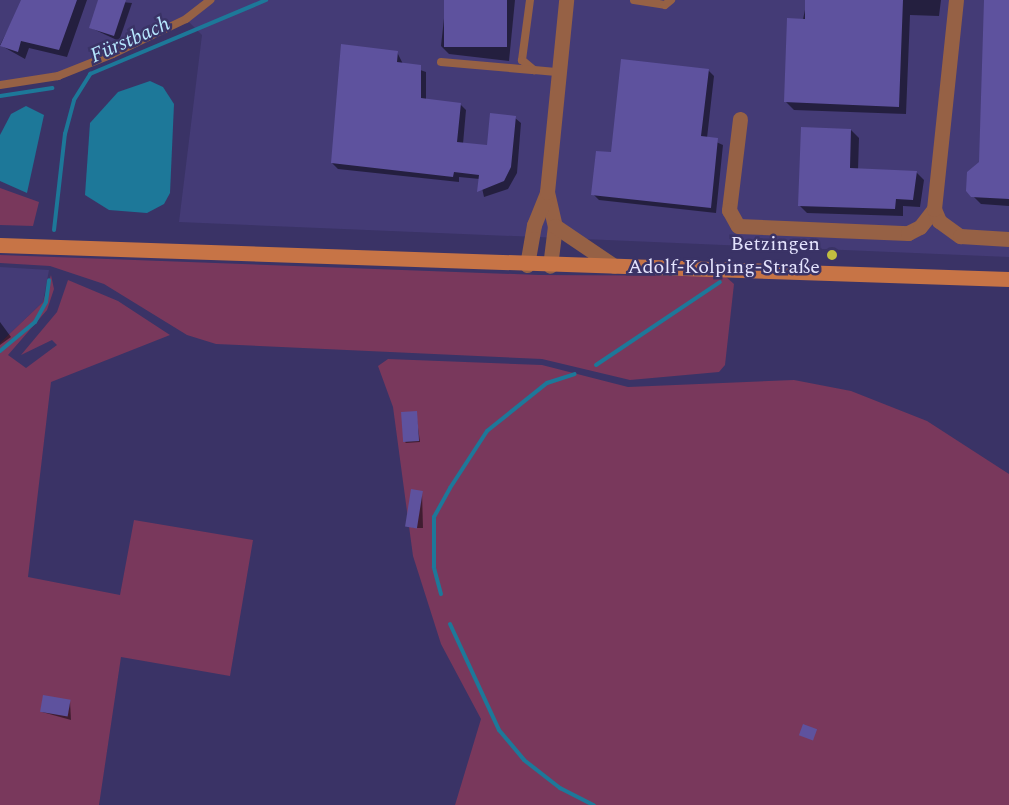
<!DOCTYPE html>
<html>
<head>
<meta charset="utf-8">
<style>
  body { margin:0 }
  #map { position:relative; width:1009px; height:805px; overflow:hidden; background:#3a3366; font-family:Spectral,serif }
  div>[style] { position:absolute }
  .built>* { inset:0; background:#443b76 }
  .green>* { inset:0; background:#79385c }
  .water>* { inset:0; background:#1d7899 }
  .shadow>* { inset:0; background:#0007 }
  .stream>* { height:4px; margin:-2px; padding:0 2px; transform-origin:2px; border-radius:2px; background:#1d7899 }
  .building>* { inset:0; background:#5e529e; transform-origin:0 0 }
  .service>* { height:8px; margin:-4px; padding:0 4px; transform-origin:4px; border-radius:4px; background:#966145 }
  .minor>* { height:15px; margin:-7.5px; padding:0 7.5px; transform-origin:7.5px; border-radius:7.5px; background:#966145 }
  .secondary>* { height:15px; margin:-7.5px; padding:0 7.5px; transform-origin:7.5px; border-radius:7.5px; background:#c77446 }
  .dots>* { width:16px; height:16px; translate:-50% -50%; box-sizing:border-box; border:3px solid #3a3366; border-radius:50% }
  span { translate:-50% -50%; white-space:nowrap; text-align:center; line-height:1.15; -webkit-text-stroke:5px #3a3366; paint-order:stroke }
  .poi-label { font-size:20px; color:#e4e3fd }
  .right { translate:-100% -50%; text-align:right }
  .water-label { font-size:21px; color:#b7e8ff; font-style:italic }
</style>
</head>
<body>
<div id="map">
  <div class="built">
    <div style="clip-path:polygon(0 0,1009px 0,1009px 257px,179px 222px,202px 35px,186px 19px,58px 76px,0 85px)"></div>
    <div style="clip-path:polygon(0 267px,49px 270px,43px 302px,0 343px)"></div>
  </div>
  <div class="green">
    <div style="clip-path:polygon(0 188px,39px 202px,33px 226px,0 225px)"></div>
    <div style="clip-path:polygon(0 255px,539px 275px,725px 276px,734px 284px,725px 365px,719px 372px,630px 380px,542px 359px,216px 344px,187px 335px,104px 284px,50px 266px,0 263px)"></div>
    <div style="clip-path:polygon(51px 275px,54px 289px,47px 310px,8px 355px,26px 368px,57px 345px,52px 340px,21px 355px,57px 312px,68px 280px,118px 301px,170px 335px,51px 382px,28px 577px,120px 595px,134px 520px,253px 540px,230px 676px,121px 657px,99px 805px,0 805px,0 343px,43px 302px)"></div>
    <div style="clip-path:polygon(388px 359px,542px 365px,628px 387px,794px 380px,851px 391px,927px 421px,1009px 474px,1009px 805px,455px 805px,481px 719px,441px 644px,413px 556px,393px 407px,378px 366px)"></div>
  </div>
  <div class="water">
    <div style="clip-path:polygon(150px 81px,163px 87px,174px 104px,170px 193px,164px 204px,147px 213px,109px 210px,85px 195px,90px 123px,118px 92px)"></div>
    <div style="clip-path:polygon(26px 106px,44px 115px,27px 193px,0 181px,0 135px,11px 114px)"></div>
  </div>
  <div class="shadow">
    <div style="clip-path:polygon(23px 0,87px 0,67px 57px,29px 48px,25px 59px,0 45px)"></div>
    <div style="clip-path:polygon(100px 0,132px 3px,119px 41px,91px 28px)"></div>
    <div style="clip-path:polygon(446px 0,515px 0,509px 61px,449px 54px,441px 46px)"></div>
    <div style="clip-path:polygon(807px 0,941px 0,939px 16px,910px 15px,906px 114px,794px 110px,786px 102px)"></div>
    <div style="clip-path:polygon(986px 0,1009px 0,1009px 206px,981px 204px,968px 191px,980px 163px)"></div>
    <div style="clip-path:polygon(397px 52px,403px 64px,426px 72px,426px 100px,460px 104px,466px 110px,463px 144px,488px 146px,515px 118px,521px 123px,517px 173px,508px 189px,484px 197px,480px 179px,459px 177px,459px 182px,338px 169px,332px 163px)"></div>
    <div style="clip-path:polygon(708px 70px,714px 76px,707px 138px,723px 145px,716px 213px,599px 200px,593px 194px,613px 154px)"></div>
    <div style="clip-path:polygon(851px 130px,859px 138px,858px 170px,916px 172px,924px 180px,920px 207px,903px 206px,903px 216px,807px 213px,799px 205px)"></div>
    <div style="clip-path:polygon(0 322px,11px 337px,0 345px)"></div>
    <div style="clip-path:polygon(416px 413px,420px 442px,406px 443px,405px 442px)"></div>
    <div style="clip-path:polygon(422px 492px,423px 528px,413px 528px,412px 526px)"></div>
    <div style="clip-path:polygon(70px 701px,71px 720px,42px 712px)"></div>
  </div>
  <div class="stream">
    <div style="left:0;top:96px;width:53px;rotate:-8.7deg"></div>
    <div style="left:54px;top:230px;width:97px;rotate:-83.5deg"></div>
    <div style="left:65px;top:134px;width:35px;rotate:-75deg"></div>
    <div style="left:74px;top:100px;width:31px;rotate:-58deg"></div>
    <div style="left:90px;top:74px;width:191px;rotate:-22.8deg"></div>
    <div style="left:0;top:351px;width:45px;rotate:-39.6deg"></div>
    <div style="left:35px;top:322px;width:23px;rotate:-61deg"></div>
    <div style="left:46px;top:302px;width:22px;rotate:-82deg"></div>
    <div style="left:596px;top:365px;width:149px;rotate:-33.8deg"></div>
    <div style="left:441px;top:594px;width:28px;rotate:-105deg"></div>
    <div style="left:434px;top:567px;width:50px;rotate:-90deg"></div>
    <div style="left:434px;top:517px;width:33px;rotate:-61deg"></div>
    <div style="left:450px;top:488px;width:68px;rotate:-57deg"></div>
    <div style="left:487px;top:431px;width:77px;rotate:-38.7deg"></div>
    <div style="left:547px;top:383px;width:29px;rotate:-18deg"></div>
    <div style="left:450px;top:624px;width:117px;rotate:65.2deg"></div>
    <div style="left:499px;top:730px;width:39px;rotate:50deg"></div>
    <div style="left:524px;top:760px;width:46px;rotate:37.9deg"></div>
    <div style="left:560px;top:788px;width:38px;rotate:27deg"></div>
  </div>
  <div class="building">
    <div style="clip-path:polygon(21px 0,77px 0,59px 50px,21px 41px,18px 52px,0 46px)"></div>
    <div style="clip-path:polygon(98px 0,126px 0,114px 36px,89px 28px)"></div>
    <div style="left:444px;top:0;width:63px;height:47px"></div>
    <div style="clip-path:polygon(805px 0,903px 0,899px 107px,784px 102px,787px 18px,805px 19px)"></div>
    <div style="clip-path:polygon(984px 0,1009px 0,1009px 199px,971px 197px,966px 191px,967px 172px,979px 162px)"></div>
    <div style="clip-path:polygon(341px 44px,398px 51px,397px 62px,421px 65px,421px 98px,461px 103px,457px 142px,487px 145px,490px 113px,516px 116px,511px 167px,504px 181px,477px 192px,479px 175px,454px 172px,453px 177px,331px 163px)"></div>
    <div style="clip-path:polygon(621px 59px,709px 69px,701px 136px,718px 138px,711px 208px,591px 195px,596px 151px,611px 152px)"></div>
    <div style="clip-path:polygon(801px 127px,851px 129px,850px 168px,917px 171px,913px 200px,896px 199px,895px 209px,798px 206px)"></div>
    <div style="left:417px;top:411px;width:30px;height:16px;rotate:86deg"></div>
    <div style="left:411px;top:489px;width:12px;height:38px;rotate:9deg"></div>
    <div style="left:43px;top:695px;width:28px;height:17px;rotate:10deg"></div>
    <div style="left:803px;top:724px;width:15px;height:12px;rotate:20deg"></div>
  </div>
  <div class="service">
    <div style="left:530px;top:0;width:61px;rotate:97.6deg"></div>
    <div style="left:522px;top:60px;width:16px;rotate:40deg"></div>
    <div style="left:534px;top:70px;width:25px;rotate:5deg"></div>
    <div style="left:634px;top:0;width:31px;rotate:9deg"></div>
    <div style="left:665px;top:5px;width:8px;rotate:-40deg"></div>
    <div style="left:441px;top:62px;width:91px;rotate:5deg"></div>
    <div style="left:0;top:85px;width:59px;rotate:-8.8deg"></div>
    <div style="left:58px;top:76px;width:59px;rotate:-21.8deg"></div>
    <div style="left:113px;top:54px;width:81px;rotate:-25.6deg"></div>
    <div style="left:186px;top:19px;width:31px;rotate:-38deg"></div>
  </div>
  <div class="minor">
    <div style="left:740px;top:119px;width:92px;rotate:96.9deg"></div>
    <div style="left:729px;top:210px;width:18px;rotate:61deg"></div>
    <div style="left:738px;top:226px;width:170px;rotate:2.4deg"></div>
    <div style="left:908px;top:233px;width:13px;rotate:-27deg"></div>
    <div style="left:920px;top:227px;width:23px;rotate:-52deg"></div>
    <div style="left:934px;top:209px;width:13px;rotate:67deg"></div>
    <div style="left:939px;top:221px;width:26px;rotate:36deg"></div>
    <div style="left:960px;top:236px;width:49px;rotate:3.5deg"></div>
    <div style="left:547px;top:192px;width:35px;rotate:77deg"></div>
    <div style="left:555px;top:226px;width:40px;rotate:97.1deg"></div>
    <div style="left:934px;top:209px;width:210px;rotate:-84deg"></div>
    <div style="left:555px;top:226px;width:71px;rotate:34.1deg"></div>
    <div style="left:527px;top:265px;width:41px;rotate:-80.1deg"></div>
    <div style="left:534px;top:225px;width:35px;rotate:-68deg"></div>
    <div style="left:547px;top:192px;width:193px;rotate:-84.3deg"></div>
  </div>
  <div class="secondary">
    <div style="left:0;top:245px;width:1010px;rotate:1.93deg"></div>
  </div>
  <div class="dots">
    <div style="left:832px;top:255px;background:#c1be40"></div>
  </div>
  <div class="poi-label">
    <span class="right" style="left:820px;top:256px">Betzingen<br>Adolf-Kolping-Straße</span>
  </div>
  <div class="water-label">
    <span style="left:130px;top:40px;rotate:-24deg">Fürstbach</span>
  </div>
</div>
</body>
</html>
